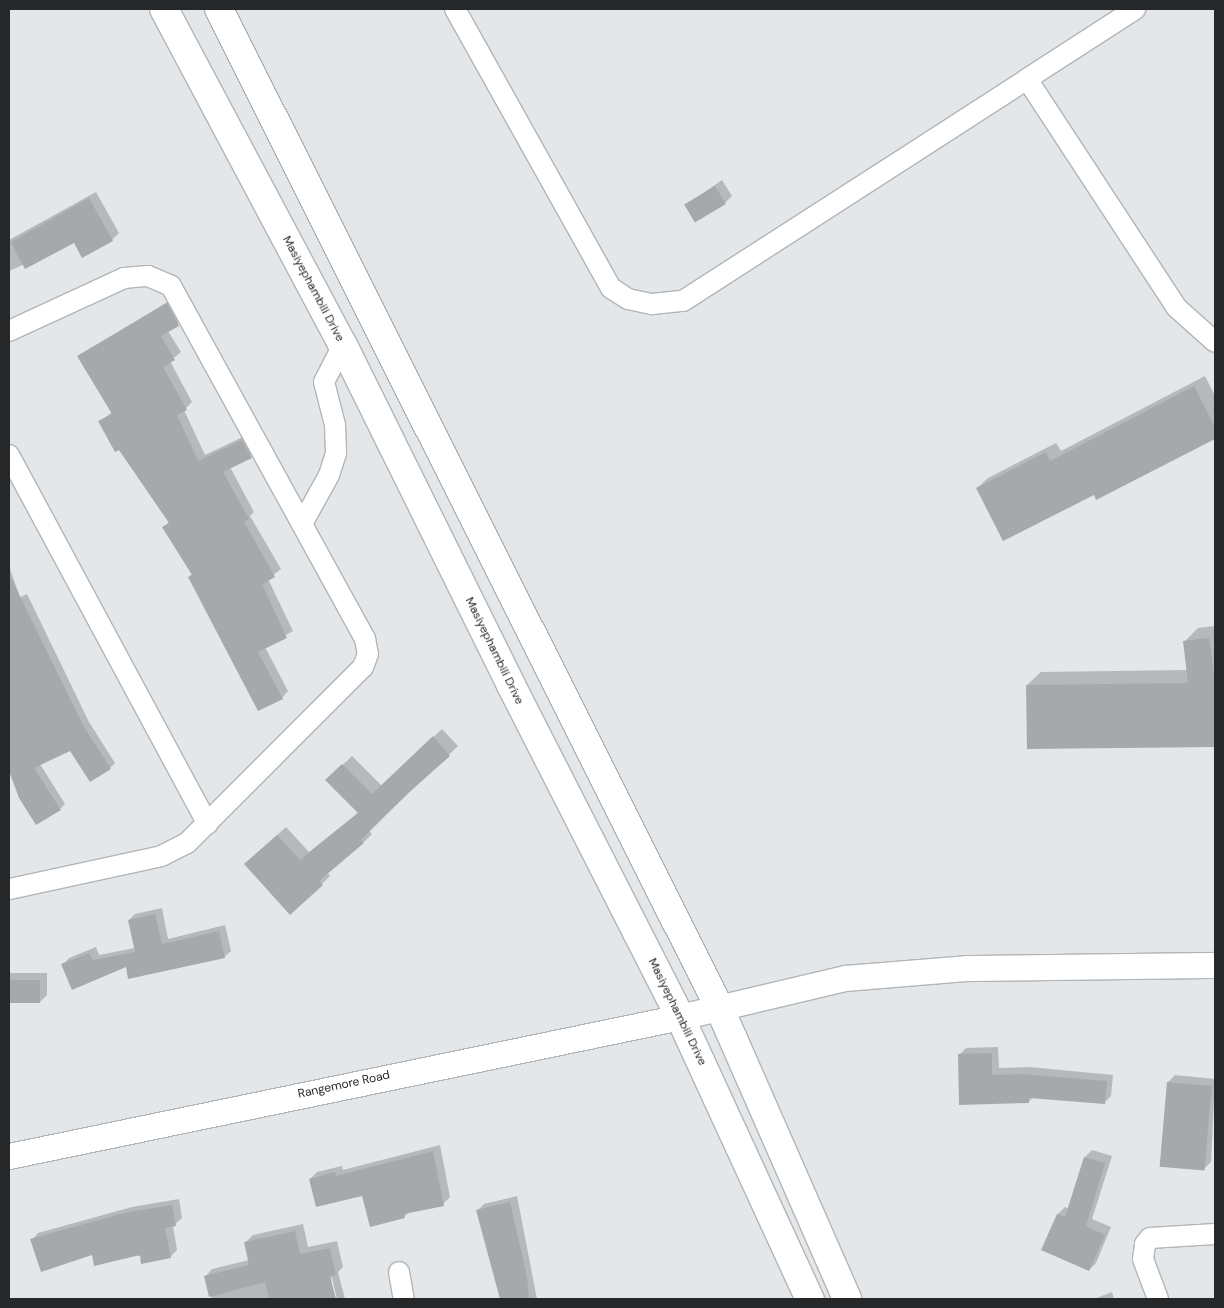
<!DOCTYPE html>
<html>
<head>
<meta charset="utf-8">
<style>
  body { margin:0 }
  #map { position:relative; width:1224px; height:1308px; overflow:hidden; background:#e4e7e9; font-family:"DM Sans",sans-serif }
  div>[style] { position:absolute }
  .shadow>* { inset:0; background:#0003 }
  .building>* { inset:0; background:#a6a9ac; transform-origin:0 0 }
  .roads { filter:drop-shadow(1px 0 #b2b5b7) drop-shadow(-1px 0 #b2b5b7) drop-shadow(0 1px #b2b5b7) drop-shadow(0 -1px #b2b5b7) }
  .minor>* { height:20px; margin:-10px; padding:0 10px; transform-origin:10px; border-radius:10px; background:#fff }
  .tertiary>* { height:25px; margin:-12.5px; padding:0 12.5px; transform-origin:12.5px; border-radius:12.5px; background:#fff }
  .primary>* { height:28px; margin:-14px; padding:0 14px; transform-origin:14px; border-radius:14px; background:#fff }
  span { translate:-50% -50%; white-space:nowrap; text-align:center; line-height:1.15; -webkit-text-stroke:5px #fff; paint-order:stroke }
  .street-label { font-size:12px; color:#262728 }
  .frame { position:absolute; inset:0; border:10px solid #262728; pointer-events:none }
</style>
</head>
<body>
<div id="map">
  <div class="shadow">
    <div style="clip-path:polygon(722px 180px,732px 196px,725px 203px,686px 205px)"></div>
    <div style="clip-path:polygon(96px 192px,119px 233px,112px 240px,75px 242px,9px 271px,9px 240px)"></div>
    <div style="clip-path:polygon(174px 298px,185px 318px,168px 331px,181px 352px,170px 361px,192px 402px,184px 410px,205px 455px,249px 434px,258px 450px,230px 467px,254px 512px,250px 516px,281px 569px,268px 579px,293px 631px,265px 647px,288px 691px,282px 698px,189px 577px,193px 573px,163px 528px,170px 521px,99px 422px,112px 412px,78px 356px)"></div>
    <div style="clip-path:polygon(1205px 376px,1215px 396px,1215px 437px,1097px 499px,1094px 493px,977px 488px,988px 478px,1056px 443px,1061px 451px)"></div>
    <div style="clip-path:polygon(9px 566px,20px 597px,27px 594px,89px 722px,115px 763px,110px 768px,71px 750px,40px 764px,65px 804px,60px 809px,20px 797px,9px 770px,9px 724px,12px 723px,9px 717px)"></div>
    <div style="clip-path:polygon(1215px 626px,1215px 745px,1028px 747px,1027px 685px,1041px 672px,1187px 670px,1184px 642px,1198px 628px)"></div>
    <div style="clip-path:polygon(442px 729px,458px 746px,369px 831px,372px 834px,363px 843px,327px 872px,330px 876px,322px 884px,254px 856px,286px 827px,309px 852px,359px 812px,327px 780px,352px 756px,382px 786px)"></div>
    <div style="clip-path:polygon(162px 908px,168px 939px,225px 925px,231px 951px,224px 957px,127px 966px,63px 965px,69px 958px,96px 947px,99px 955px,135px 948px,129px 920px,135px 914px)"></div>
    <div style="clip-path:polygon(9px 973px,47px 973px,47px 995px,40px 1002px,9px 1002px)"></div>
    <div style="clip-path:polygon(998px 1047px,999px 1068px,1030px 1067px,1113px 1075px,1111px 1096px,1104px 1103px,1034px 1097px,1028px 1102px,959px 1055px,966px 1048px)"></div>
    <div style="clip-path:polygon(1175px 1075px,1215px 1079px,1211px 1162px,1204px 1169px,1168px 1082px)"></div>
    <div style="clip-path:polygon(440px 1145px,450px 1197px,443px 1204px,410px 1211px,405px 1216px,371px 1225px,363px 1194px,310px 1179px,317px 1172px,342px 1166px,343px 1170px)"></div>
    <div style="clip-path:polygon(1092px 1150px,1112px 1156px,1092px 1219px,1111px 1227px,1096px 1263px,1089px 1270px,1042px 1250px,1058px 1214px,1065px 1207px,1069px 1209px,1085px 1157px)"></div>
    <div style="clip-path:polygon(517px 1196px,537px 1299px,502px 1299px,477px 1211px,484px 1204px)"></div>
    <div style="clip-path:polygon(179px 1199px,182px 1218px,173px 1226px,177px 1250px,170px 1257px,93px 1254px,32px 1240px,38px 1233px,132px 1207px)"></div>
    <div style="clip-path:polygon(303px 1224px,308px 1247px,337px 1241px,343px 1267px,338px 1272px,345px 1299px,337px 1299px,330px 1270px,334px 1299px,212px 1299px,205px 1277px,212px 1269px,249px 1260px,245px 1243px,253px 1235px)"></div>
    <div style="clip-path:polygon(1112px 1292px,1114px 1299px,1094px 1299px)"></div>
  </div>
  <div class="building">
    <div style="left:715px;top:186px;width:21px;height:36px;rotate:59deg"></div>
    <div style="clip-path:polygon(89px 198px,113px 241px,82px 258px,74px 243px,25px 269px,11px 242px)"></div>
    <div style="clip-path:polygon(167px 303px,179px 326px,161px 336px,175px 360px,163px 367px,187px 410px,177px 415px,198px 461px,242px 440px,252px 458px,223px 472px,249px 519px,244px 522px,275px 577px,262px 584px,287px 638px,258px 652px,283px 699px,258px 711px,188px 577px,192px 575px,162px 527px,169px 523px,119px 450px,115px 452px,98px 421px,112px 414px,77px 356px)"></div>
    <div style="clip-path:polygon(1194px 386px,1215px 427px,1215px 439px,1096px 500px,1094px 495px,1003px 541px,976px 488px,1046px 452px,1050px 461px)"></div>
    <div style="clip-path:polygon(9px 574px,84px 727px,111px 769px,90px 782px,70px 751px,34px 768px,61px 810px,36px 825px,19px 798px,9px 771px)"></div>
    <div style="clip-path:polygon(1209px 638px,1215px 683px,1215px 747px,1027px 749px,1026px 685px,1188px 683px,1183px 641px)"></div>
    <div style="clip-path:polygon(433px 736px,450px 756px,406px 795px,361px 840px,364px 843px,319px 881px,323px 885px,290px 915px,244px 864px,277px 835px,300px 860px,358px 813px,325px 780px,342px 764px,372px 794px)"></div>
    <div style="clip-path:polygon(155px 914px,162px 944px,219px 931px,225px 958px,128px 979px,126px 967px,72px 990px,61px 964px,89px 953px,93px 960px,135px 952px,128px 920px)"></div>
    <div style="left:9px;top:980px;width:31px;height:23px"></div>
    <div style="clip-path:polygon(992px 1053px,992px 1075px,1022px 1074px,1107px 1081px,1105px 1104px,1029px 1098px,1029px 1103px,959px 1105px,958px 1054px)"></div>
    <div style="left:1167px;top:1082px;width:45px;height:85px;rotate:5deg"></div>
    <div style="clip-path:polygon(433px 1151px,444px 1206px,404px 1214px,405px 1218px,370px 1227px,362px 1196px,316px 1207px,309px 1179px,335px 1172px,336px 1176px)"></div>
    <div style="clip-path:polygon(1084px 1157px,1105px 1163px,1086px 1226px,1105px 1235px,1089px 1271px,1041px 1250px,1057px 1214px,1065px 1217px)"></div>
    <div style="clip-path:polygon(510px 1202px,527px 1277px,529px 1299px,500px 1299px,476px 1210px)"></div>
    <div style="clip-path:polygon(172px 1205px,176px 1226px,165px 1228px,171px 1258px,141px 1264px,140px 1255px,94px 1266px,92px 1255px,41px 1272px,30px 1239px,124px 1213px)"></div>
    <div style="clip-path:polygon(295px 1231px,300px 1254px,330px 1248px,336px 1275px,330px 1277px,336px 1299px,269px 1299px,265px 1282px,209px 1297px,204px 1276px,249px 1265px,244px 1242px)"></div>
  </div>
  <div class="roads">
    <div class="minor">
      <div style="left:455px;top:9px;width:320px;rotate:60.8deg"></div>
      <div style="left:611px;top:288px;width:20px;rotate:33deg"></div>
      <div style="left:628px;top:299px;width:25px;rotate:12deg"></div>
      <div style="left:652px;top:304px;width:31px;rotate:-6deg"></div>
      <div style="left:683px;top:301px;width:409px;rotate:-32.8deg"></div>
      <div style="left:1027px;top:79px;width:272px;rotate:56.8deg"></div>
      <div style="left:1176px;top:307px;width:52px;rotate:41.9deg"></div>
      <div style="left:1027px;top:79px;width:129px;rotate:-32.9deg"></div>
      <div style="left:9px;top:331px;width:127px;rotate:-24.7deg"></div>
      <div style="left:124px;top:278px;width:24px;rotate:-5deg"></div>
      <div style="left:148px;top:276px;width:25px;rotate:23deg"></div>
      <div style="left:171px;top:286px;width:403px;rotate:61.2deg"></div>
      <div style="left:365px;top:639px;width:15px;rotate:79deg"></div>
      <div style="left:368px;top:654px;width:14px;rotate:111deg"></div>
      <div style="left:363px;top:667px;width:249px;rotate:135deg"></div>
      <div style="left:187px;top:843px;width:28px;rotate:153deg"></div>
      <div style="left:162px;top:856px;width:157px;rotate:167.8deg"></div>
      <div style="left:9px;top:455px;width:419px;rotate:61.7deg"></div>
      <div style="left:302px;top:524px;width:56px;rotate:-61.1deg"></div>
      <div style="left:329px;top:475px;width:23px;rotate:-72deg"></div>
      <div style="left:336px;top:453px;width:28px;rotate:-92deg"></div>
      <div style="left:335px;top:425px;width:44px;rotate:-104.3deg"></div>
      <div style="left:324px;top:382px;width:42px;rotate:-62.8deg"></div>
      <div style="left:399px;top:1272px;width:27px;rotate:80deg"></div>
      <div style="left:1158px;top:1299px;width:43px;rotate:-110.6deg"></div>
      <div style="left:1143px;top:1259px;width:15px;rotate:-82deg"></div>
      <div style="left:1145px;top:1244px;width:8px;rotate:-50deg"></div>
      <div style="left:1150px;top:1238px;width:65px;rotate:-3.5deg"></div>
    </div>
    <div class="tertiary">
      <div style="left:9px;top:1156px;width:685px;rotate:-11.7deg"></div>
      <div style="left:680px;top:1017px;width:170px;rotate:-13.3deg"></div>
      <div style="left:845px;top:978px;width:121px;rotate:-4.7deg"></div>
      <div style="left:966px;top:968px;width:249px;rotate:-0.7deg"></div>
    </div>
    <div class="primary">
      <div style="left:164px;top:9px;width:381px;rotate:62deg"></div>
      <div style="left:343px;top:345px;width:379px;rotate:63.7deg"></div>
      <div style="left:511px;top:685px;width:373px;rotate:63deg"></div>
      <div style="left:680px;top:1017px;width:311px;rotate:65.3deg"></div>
      <div style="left:219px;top:9px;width:1116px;rotate:63.39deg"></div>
      <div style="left:719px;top:1007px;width:319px;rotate:66.3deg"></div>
    </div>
  </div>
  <div class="street-label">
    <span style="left:313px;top:289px;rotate:62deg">Masiyephambili Drive</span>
    <span style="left:494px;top:651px;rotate:64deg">Masiyephambili Drive</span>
    <span style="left:677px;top:1012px;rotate:64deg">Masiyephambili Drive</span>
    <span style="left:344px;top:1085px;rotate:-12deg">Rangemore Road</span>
  </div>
  <div class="frame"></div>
</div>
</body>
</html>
